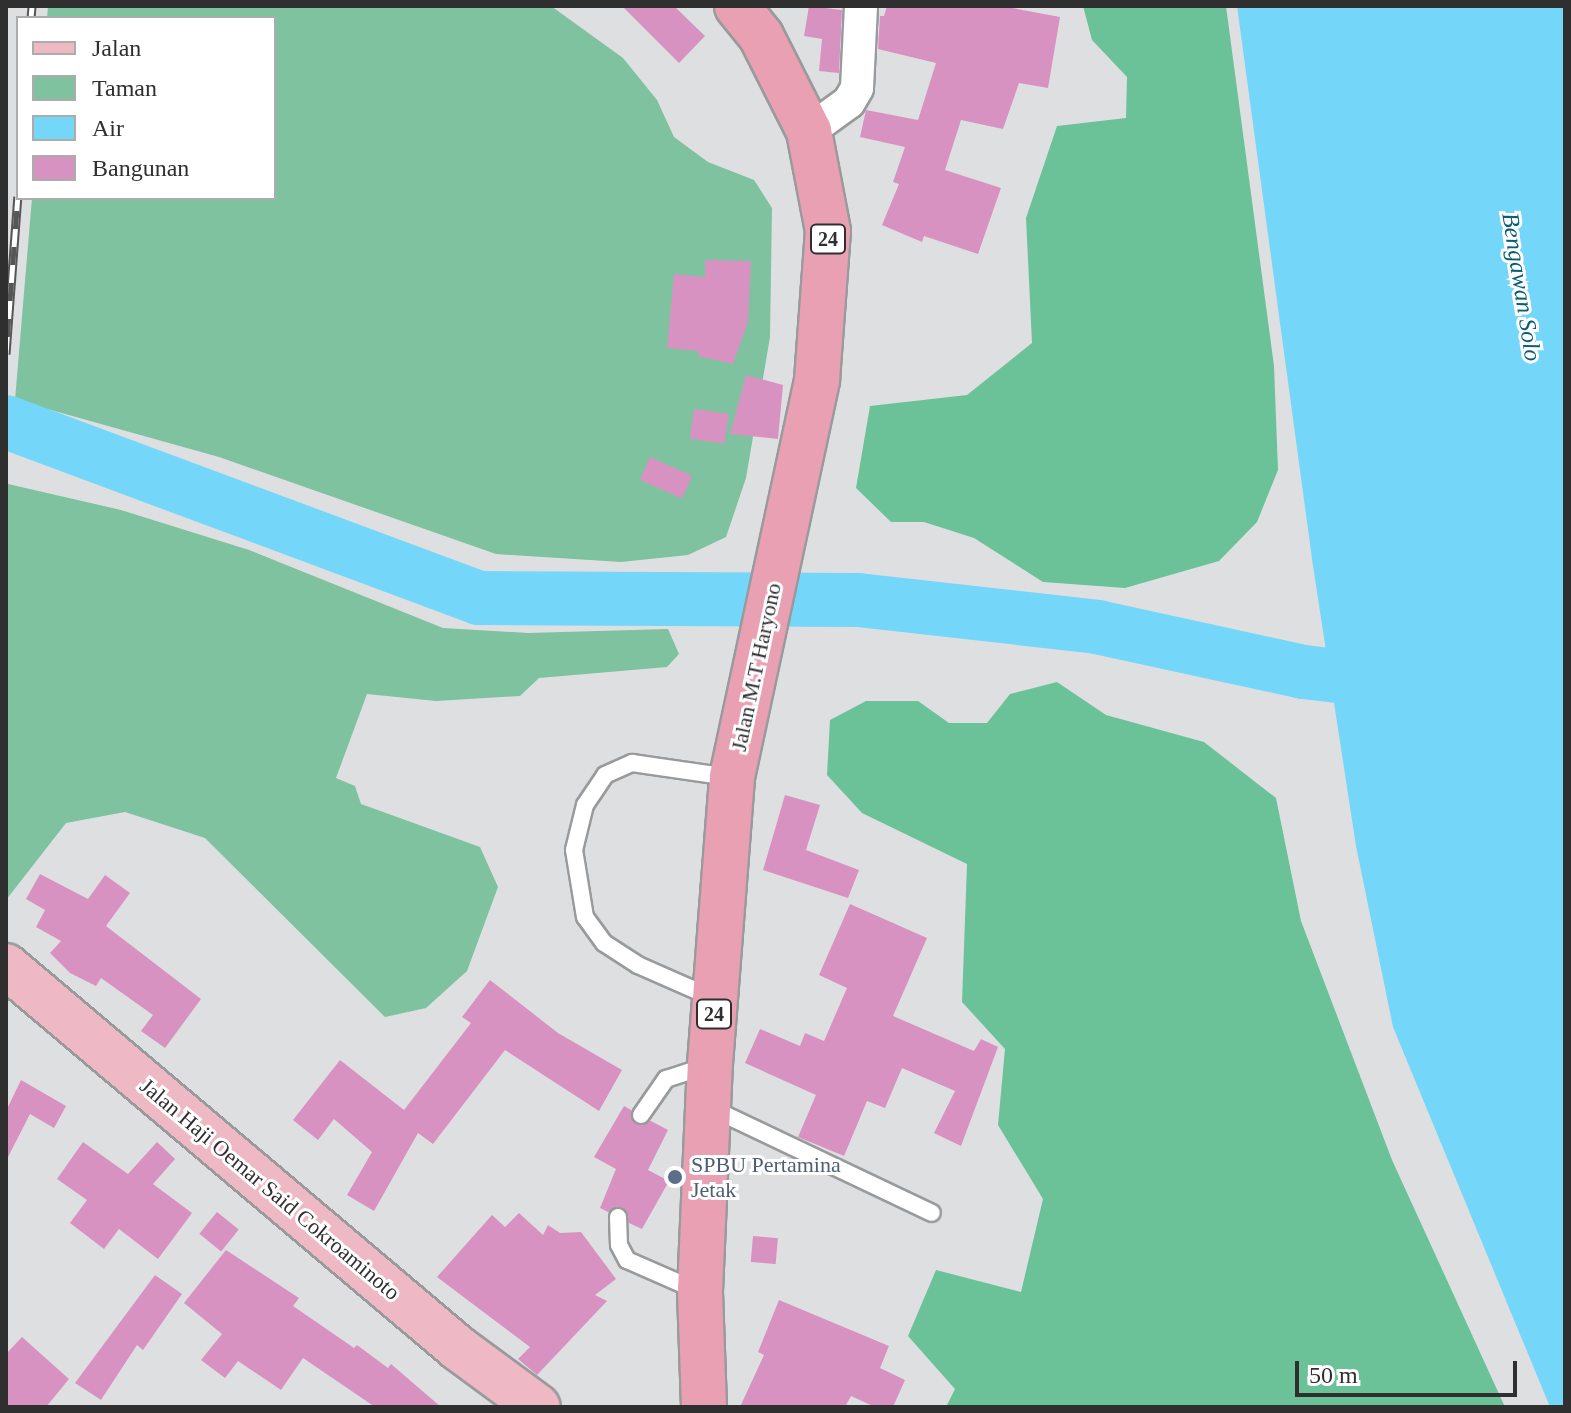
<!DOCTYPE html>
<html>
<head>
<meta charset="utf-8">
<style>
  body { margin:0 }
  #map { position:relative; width:1571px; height:1413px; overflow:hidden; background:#dedfe1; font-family:Georgia,serif }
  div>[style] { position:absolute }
  .green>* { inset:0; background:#7ec2a0 }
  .forest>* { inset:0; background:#6bc299 }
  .water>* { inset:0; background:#74d6f9 }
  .river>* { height:54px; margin:-27px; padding:0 27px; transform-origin:27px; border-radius:27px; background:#74d6f9 }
  .building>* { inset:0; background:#d892c2; transform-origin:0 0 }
  .roads { filter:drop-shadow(2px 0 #999a9b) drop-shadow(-2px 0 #999a9b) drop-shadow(0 2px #999a9b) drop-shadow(0 -2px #999a9b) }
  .service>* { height:16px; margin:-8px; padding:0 8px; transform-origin:8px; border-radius:8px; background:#fff }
  .minor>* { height:32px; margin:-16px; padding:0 16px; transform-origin:16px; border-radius:16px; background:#fff }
  .primary>* { height:44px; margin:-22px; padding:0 22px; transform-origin:22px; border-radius:22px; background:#eeb8c5 }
  .trunk>* { height:44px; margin:-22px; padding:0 22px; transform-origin:22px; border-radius:22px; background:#e8a0b2 }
  .rail>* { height:9px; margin-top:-4.5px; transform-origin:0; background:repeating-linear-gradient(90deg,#fff 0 18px,#565657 0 36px); box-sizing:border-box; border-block:2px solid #565657 }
  .dots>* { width:22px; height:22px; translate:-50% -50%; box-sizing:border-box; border:4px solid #fff; border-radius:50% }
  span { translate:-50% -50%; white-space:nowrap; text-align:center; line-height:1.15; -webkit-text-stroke:6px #fff; paint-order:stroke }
  .shield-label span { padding:2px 6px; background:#fff; border:2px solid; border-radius:6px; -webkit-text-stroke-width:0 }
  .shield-label { font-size:20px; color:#2f2f30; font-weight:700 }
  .street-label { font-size:22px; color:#2f2f30 }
  .service-label { font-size:22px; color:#4e5e75 }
  .left { translate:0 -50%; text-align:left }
  .water-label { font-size:24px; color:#095d75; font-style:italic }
  .frame { position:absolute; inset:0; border:8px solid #2f2f30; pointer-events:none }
  .legend { position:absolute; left:16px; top:16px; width:260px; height:184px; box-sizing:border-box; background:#fff; border:2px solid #acacac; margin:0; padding:10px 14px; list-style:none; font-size:24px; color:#2f2f30 }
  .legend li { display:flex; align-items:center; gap:16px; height:40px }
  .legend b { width:40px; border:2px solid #acacac }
  .scale { position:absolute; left:1295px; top:1361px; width:222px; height:36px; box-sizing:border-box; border:4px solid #2f2f30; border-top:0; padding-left:10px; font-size:24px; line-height:28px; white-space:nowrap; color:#2f2f30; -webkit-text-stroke:6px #fff; paint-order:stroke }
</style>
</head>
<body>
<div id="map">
  <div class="green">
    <div style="clip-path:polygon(48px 6px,551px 6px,623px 58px,657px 100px,674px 137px,708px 162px,754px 180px,772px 208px,770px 337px,746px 478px,726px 537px,688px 555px,621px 562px,496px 554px,219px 457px,15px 400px,32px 198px,274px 198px,274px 18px,47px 18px)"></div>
    <div style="clip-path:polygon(8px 484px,121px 510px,249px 550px,443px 628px,528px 633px,668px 629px,679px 654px,667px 667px,539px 678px,520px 696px,436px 701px,367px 694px,336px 778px,355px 786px,361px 804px,480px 847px,498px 887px,467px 971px,426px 1008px,385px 1017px,205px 838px,125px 812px,66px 823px,6px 900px)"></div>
  </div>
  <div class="forest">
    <div style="clip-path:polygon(1083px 6px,1226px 6px,1274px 366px,1278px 470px,1257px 522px,1219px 561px,1125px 588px,1043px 582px,974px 538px,924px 522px,891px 522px,856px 488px,870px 406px,967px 395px,1032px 343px,1026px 218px,1057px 126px,1126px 118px,1127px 77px,1092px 40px)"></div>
    <div style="clip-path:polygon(1057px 682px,1106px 715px,1204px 742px,1276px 798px,1301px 921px,1392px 1160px,1505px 1407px,946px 1407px,955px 1389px,908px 1336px,936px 1270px,1021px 1292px,1043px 1199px,998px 1125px,1005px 1049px,962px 1002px,967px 864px,862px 813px,827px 775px,830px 720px,866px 701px,918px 701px,949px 723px,987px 723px,1010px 694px)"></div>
  </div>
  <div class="water">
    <div style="clip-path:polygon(1237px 6px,1565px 6px,1565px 1407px,1550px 1407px,1393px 1027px,1356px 846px,1313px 566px)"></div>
  </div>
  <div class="river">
    <div style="left:6px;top:422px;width:505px;rotate:20.41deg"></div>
    <div style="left:479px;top:598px;width:379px;rotate:0.3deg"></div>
    <div style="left:858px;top:600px;width:241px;rotate:6.4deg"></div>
    <div style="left:1097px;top:627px;width:212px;rotate:12.3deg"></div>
    <div style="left:1304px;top:672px;width:100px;rotate:6.9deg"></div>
  </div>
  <div class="building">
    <div style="clip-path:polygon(622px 6px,674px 6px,705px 36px,679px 63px)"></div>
    <div style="clip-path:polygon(809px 6px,842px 10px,839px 73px,819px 71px,822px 39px,804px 36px)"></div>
    <div style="clip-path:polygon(887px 6px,1002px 6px,1060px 17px,1048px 88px,1019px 83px,1003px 129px,961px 120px,945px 170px,1001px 188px,978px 254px,924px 236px,922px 242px,882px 225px,899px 184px,893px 182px,905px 147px,860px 137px,866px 110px,918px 120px,936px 63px,878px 49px,880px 16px,884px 16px)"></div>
    <div style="clip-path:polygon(705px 260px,751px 261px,748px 322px,733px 364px,698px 356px,699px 351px,667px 348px,674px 274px,705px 277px)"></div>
    <div style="clip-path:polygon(746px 375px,783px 385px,778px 439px,730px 434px)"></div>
    <div style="left:694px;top:409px;width:35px;height:30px;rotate:8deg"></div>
    <div style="left:650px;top:457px;width:46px;height:25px;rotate:24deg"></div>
    <div style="clip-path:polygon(785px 795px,820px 805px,806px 850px,859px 870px,848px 898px,763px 870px)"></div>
    <div style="clip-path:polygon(40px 874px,88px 899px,105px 875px,130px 893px,106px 926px,201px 999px,165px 1048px,141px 1031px,153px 1015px,101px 978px,96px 986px,70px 973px,50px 953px,61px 941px,36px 927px,45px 910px,26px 899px)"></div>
    <div style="clip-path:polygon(850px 904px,927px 938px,893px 1016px,974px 1051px,981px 1039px,998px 1047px,961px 1146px,934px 1133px,955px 1091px,902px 1068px,885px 1108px,867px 1101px,844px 1156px,798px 1137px,816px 1095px,745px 1063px,760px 1029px,800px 1046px,805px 1033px,824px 1041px,847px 988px,819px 975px)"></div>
    <div style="clip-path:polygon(490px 980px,558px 1033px,622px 1070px,599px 1111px,505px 1050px,433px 1144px,418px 1133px,374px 1211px,347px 1195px,372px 1152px,334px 1119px,318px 1140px,293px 1120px,340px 1060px,404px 1110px,471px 1023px,462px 1017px)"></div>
    <div style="clip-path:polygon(21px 1080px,66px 1106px,54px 1128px,30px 1114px,6px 1161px,6px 1111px)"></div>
    <div style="clip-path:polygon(624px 1106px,631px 1110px,635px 1124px,651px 1121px,668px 1130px,648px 1170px,669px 1181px,642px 1229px,629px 1223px,622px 1207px,608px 1212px,600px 1208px,616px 1169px,594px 1157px)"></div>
    <div style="clip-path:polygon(83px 1142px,128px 1174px,157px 1142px,175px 1159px,153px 1184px,192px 1213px,158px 1259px,119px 1229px,104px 1249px,70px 1223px,87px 1200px,57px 1179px)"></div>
    <div style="left:217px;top:1212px;width:28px;height:28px;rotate:39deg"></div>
    <div style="clip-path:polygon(519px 1213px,543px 1235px,548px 1225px,560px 1233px,581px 1232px,616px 1279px,595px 1295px,607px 1301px,537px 1375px,518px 1359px,530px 1347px,437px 1277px,492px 1215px,505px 1227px)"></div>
    <div style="left:753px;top:1236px;width:25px;height:26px;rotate:5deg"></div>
    <div style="clip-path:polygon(226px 1250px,299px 1298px,293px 1306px,354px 1348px,357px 1345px,388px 1368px,391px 1364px,441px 1407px,375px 1407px,303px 1358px,281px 1390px,238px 1361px,225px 1378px,201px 1360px,222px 1334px,184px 1303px)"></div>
    <div style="clip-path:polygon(155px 1275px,182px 1294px,143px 1350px,137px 1345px,101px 1400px,75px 1383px)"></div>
    <div style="clip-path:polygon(779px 1300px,889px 1346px,880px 1368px,905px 1380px,893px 1407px,875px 1407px,851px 1396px,845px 1407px,740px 1407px,764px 1355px,758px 1352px)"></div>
    <div style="clip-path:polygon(22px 1337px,69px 1379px,46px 1407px,6px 1407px,6px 1354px)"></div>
  </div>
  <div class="roads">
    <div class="service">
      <div style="left:713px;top:998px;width:82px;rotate:-156.3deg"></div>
      <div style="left:638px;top:965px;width:40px;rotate:-147.1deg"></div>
      <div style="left:604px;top:943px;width:32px;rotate:-126deg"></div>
      <div style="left:585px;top:917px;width:68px;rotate:-99.3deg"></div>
      <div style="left:574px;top:850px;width:46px;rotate:-76.3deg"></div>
      <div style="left:585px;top:805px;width:36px;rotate:-56deg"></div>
      <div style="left:605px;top:775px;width:30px;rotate:-24deg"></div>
      <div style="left:632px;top:763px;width:98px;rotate:8.2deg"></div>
      <div style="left:713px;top:1109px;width:242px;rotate:25.4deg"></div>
      <div style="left:641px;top:1115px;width:44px;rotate:-55.2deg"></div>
      <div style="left:666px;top:1079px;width:42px;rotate:-18deg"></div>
      <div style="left:618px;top:1217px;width:28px;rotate:88deg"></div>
      <div style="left:619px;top:1245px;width:17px;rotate:62deg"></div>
      <div style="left:627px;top:1260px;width:77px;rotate:23.6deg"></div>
    </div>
    <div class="minor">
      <div style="left:809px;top:131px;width:49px;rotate:-35.9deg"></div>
      <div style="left:849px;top:102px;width:16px;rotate:-60deg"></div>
      <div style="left:857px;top:88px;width:82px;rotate:-87.2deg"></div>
    </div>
    <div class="primary">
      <div style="left:6px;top:966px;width:592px;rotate:40.2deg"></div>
      <div style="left:458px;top:1348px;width:99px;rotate:36.4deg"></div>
    </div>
    <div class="trunk">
      <div style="left:704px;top:1407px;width:116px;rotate:-92deg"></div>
      <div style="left:700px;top:1291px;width:227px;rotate:-87.5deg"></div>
      <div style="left:710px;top:1064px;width:288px;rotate:-85.6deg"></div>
      <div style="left:732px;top:777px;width:406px;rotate:-77.9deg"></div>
      <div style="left:817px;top:380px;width:149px;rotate:-85.8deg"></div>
      <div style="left:828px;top:231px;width:102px;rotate:-100.8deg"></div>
      <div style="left:809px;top:131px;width:106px;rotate:-116.8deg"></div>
      <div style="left:761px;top:36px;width:38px;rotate:-129deg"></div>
    </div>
  </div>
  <div class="rail">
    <div style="left:31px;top:18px;width:12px;rotate:-85deg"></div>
    <div style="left:6px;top:354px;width:158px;rotate:-85.7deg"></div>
  </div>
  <div class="dots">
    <div style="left:675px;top:1177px;background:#5c6f8a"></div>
  </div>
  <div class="shield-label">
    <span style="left:828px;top:239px">24</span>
    <span style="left:714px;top:1014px">24</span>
  </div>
  <div class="street-label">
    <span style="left:756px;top:667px;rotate:-78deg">Jalan M.T Haryono</span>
    <span style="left:270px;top:1189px;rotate:40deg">Jalan Haji Oemar Said Cokroaminoto</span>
  </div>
  <div class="service-label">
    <span class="left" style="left:691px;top:1177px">SPBU Pertamina<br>Jetak</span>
  </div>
  <div class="water-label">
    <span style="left:1521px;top:287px;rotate:81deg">Bengawan Solo</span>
  </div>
  <div class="frame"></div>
  <ul class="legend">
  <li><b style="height:10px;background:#eeb8c5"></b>Jalan</li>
  <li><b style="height:22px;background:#7ec2a0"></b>Taman</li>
  <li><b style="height:22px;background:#74d6f9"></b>Air</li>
  <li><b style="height:22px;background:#d892c2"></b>Bangunan</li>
  </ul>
  <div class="scale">50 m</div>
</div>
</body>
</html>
